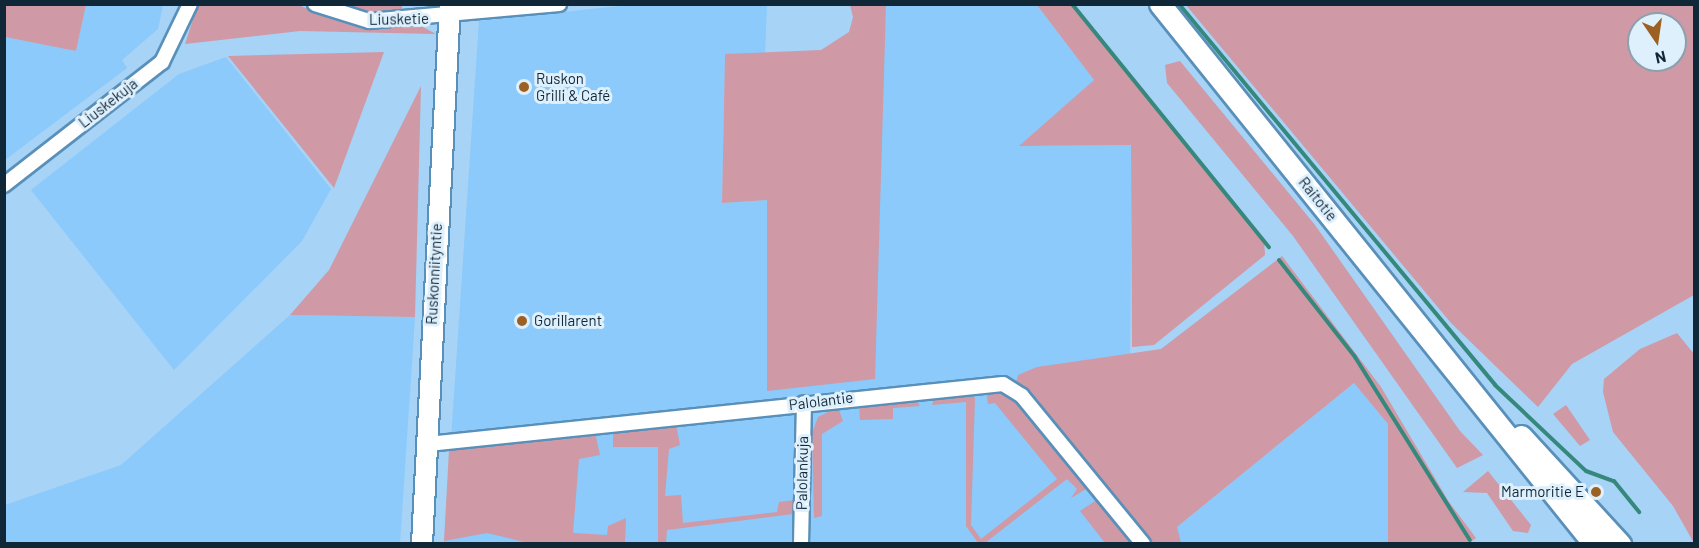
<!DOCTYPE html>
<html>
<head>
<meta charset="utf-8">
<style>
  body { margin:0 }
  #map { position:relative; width:1699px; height:548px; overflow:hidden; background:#a6d3f6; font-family:Barlow,sans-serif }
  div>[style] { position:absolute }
  .built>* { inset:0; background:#8bcafb }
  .green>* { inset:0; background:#cf99a6 }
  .stream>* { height:4px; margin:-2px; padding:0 2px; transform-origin:2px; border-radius:2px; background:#37887c }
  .roads { filter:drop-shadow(2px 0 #5990b9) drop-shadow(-2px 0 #5990b9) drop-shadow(0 2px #5990b9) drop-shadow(0 -2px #5990b9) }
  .street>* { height:14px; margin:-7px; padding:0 7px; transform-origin:7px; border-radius:7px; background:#fff }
  .secondary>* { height:20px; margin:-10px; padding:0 10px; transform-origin:10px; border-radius:10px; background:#fff }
  .primary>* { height:21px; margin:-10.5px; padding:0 10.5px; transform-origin:10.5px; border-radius:10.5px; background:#fff }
  .dots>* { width:16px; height:16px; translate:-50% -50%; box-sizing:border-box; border:3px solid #dff0fd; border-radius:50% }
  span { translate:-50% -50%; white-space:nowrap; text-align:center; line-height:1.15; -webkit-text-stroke:6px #dff0fd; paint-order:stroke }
  .street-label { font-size:15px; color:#102738 }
  .poi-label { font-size:15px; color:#102738 }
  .left { translate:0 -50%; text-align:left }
  .right { translate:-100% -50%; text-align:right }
  .frame { position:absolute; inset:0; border:6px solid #102738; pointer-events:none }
  .north { position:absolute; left:1627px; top:12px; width:60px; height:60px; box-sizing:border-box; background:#dff0fd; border:2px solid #8ca0ae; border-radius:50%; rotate:167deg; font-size:16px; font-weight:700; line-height:24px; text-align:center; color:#102738 }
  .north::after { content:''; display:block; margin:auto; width:21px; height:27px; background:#9c6022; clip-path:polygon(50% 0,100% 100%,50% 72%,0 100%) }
</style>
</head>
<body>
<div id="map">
  <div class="built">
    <div style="clip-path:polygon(86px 5px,163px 5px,158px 29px,122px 60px,127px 68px,5px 160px,5px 37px,76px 51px)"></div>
    <div style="clip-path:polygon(629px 5px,767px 5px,765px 54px,725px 54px,722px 203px,767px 200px,767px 391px,877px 179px,886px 5px,1037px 5px,1094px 80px,1020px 146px,1132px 145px,1130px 360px,1165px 537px,1354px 383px,1388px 424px,1388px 543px,444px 544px,479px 21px)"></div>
    <div style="clip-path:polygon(226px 57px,331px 189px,302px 241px,174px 370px,31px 190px,179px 74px)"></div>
    <div style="clip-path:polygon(290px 315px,415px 317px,400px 543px,5px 543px,5px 505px,121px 465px)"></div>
  </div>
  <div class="green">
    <div style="clip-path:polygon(198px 4px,298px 5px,355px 26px,421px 26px,436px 34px,300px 31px,185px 44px)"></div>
    <div style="clip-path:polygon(4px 5px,86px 5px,76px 51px,5px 37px)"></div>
    <div style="clip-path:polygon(340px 5px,402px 5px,402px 12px,369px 12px)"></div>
    <div style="clip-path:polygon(850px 5px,886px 5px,875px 379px,767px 391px,767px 200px,722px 203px,725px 54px,821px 50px,849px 32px,853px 17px)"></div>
    <div style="clip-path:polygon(1037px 5px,1075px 5px,1264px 240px,1265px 255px,1154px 345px,1132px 347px,1131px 145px,1019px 146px,1094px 80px)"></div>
    <div style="clip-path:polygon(evenodd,1186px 5px,1694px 5px,1694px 295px,1572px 364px,1538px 407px,1451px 323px,1186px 5px,1639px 24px,1675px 24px,1675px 60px,1639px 60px,1639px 24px)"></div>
    <div style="clip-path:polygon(384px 52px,334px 188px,228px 56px)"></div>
    <div style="clip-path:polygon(1180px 61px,1315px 225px,1460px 431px,1483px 455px,1457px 468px,1293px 236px,1167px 83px,1165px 65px)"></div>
    <div style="clip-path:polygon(421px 86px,415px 317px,290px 315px,329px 270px)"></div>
    <div style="clip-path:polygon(1282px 256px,1381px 387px,1449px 502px,1476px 538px,1469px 543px,1388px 543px,1388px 424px,1354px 383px,1177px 527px,1181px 543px,1153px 544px,1016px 382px,1018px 375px,1037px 367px,1161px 349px)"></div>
    <div style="clip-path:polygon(1677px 333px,1694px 354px,1694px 543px,1673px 506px,1613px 432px,1603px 392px,1604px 379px,1640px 349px)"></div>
    <div style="clip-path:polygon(986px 391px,1009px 396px,1023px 406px,1088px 488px,1071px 498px,1077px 489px,1067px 479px,985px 543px,978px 543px,966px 526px,966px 402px,932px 405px,935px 397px,971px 393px,975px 398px,971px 525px,981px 539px,1057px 479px,995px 403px,988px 404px)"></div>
    <div style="clip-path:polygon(916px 399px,920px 406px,893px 408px,893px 419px,860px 420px,859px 404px)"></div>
    <div style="clip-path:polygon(1566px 405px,1590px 440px,1580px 446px,1553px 414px)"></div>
    <div style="clip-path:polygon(838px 407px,843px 421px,822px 434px,822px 516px,814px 518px,812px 433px,818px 417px)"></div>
    <div style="clip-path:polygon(676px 424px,680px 445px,669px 449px,665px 496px,681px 495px,683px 523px,777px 512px,779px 502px,795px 500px,793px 514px,667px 530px,666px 543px,658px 543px,658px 447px,613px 447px,613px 435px,615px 430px)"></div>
    <div style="clip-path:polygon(595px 432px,600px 455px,579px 459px,573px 533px,607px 535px,608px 526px,626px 518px,625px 543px,528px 543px,487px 533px,444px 541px,449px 450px)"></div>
    <div style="clip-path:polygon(1488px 471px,1531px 525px,1528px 533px,1513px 531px,1487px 493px,1463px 492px)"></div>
    <div style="clip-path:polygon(1095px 501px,1100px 501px,1134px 543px,1105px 543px,1080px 511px)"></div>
  </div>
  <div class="stream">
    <div style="left:1072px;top:4px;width:313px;rotate:51deg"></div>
    <div style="left:1179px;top:4px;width:495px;rotate:50.3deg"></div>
    <div style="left:1495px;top:385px;width:125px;rotate:43.4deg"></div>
    <div style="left:1586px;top:471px;width:30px;rotate:20deg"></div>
    <div style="left:1614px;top:481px;width:40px;rotate:51deg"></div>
    <div style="left:1279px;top:260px;width:123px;rotate:51.9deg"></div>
    <div style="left:1355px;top:357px;width:216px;rotate:57.9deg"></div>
  </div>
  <div class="roads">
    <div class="street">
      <div style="left:315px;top:4px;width:57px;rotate:17.5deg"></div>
      <div style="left:369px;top:21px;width:191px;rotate:-5.1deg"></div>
      <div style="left:4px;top:185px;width:200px;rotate:-37.9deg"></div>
      <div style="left:162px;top:62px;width:64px;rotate:-64.2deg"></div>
      <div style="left:428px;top:444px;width:578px;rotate:-5.96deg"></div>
      <div style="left:1003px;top:384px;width:22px;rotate:32deg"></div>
      <div style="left:1022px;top:396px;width:191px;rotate:50.7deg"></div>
      <div style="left:801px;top:544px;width:141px;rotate:-88.8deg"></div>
    </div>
    <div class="secondary">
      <div style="left:422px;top:544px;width:541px;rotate:-87.03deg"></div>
    </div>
    <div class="primary">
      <div style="left:1160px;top:4px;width:693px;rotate:51.21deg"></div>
      <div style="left:1521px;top:436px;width:147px;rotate:47.5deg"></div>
    </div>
  </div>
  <div class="dots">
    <div style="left:524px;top:87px;background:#9c6022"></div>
    <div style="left:522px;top:321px;background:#9c6022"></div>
    <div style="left:1596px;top:492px;background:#9c6022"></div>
  </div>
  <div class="street-label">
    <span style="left:399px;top:19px;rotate:-1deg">Liusketie</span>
    <span style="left:108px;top:103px;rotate:-38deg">Liuskekuja</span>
    <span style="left:1318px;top:199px;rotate:51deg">Raitotie</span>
    <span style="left:434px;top:274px;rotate:-87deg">Ruskonniityntie</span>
    <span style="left:821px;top:401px;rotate:-7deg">Palolantie</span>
    <span style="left:802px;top:473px;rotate:-89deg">Palolankuja</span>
  </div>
  <div class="poi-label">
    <span class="left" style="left:536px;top:87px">Ruskon<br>Grilli &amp; Café</span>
    <span class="left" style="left:534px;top:321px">Gorillarent</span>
    <span class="right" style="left:1584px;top:492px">Marmoritie E</span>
  </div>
  <div class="frame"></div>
  <div class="north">N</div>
</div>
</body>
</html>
